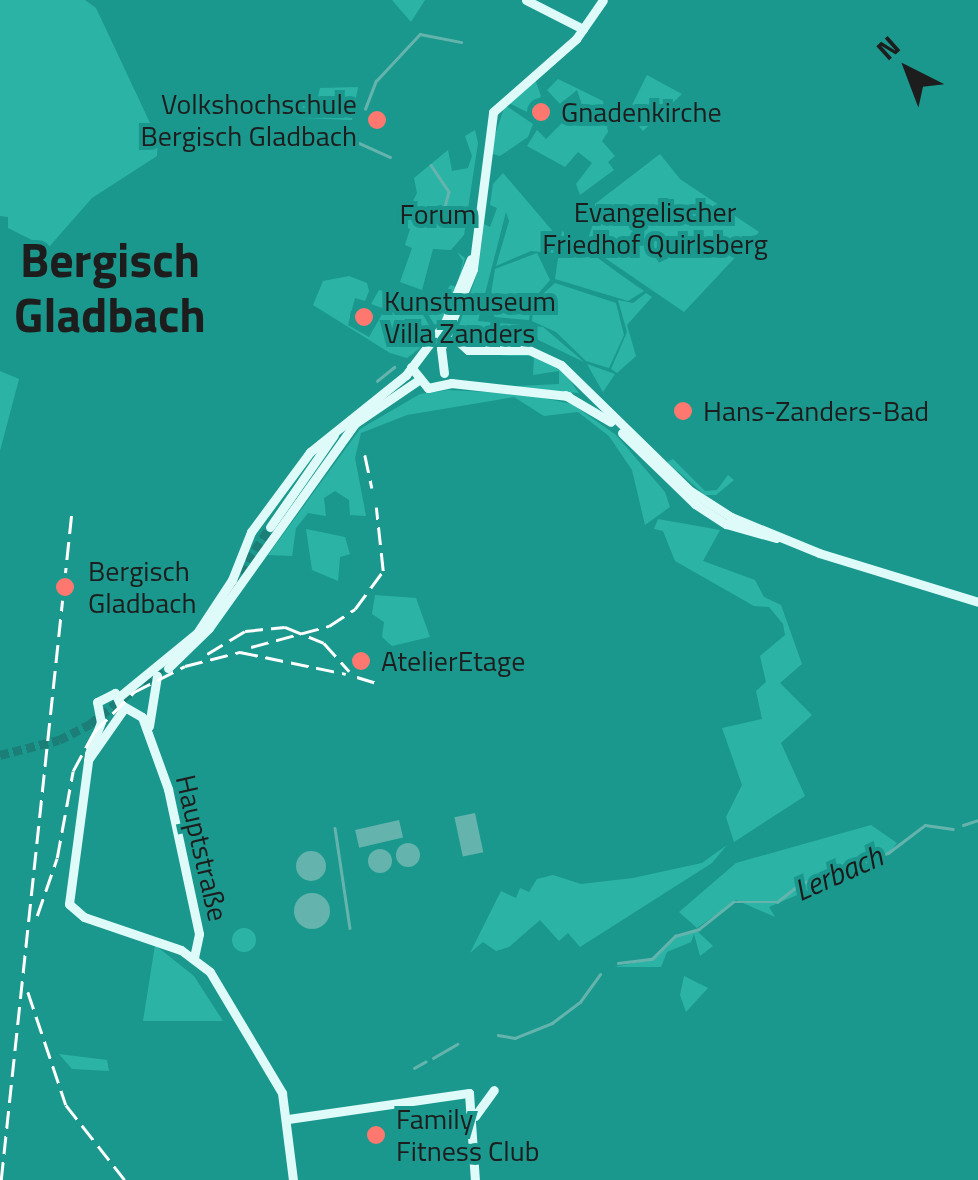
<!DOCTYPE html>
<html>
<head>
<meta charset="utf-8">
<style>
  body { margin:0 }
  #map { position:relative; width:978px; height:1180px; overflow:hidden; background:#1b988d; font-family:"Titillium Web",sans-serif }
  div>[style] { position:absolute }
  .green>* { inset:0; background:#2bb4a6 }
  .round { border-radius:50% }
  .water>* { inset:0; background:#64b4ad; transform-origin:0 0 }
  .stream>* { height:2.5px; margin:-1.25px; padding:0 1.25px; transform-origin:1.25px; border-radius:1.25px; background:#64b4ad }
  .secondary-tunnel>* { height:9px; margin-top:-4.5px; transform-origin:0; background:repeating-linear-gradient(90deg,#1b7f77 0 9px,transparent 0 13.5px) }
  .secondary>* { height:9px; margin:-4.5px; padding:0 4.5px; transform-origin:4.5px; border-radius:4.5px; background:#defbf9 }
  .rail>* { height:2.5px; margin-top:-1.25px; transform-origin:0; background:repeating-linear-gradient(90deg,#fff 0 18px,transparent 0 26px) }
  .dots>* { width:28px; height:28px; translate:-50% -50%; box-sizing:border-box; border:5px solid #1b988d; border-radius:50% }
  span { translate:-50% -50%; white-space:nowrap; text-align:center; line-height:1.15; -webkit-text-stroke:8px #1b988d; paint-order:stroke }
  .poi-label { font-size:28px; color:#1d1d1d }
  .right { translate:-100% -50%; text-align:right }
  .left { translate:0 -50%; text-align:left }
  .park-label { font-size:28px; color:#1b1d1d }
  .street-label { font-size:28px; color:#1d1d1d }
  .water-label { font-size:30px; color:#1a1c1c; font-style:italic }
  .town-label { font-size:48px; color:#1d1d1d; font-weight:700 }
  .north { position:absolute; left:858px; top:20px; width:100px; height:100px; -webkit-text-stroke:8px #1b988d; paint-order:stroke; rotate:318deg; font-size:28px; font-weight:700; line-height:40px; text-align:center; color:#1d1d1d }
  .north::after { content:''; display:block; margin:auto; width:35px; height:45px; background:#1d1d1d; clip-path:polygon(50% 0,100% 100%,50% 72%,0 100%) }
</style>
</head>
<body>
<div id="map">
  <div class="green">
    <div style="clip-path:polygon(0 0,85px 0,96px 8px,158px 140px,157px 156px,92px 198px,48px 248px,8px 228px,8px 217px,0 216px)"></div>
    <div style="clip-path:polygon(392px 0,425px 0,411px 22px)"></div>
    <div style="clip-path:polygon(647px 75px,682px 94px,643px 131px,628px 113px)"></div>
    <div style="clip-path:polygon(535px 79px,541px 96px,527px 112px,507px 102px)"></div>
    <div style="clip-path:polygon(558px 79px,603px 101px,608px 132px,602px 141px,615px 156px,608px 162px,614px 170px,580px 195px,576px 184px,592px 163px,578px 152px,565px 167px,527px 146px,537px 130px,546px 139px,565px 120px,588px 124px,577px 90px,560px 104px,547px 90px)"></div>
    <div style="clip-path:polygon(358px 87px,352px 120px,301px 118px,304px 101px,317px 101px,320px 88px)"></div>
    <div style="clip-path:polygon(505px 105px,533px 124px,528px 137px,500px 156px,489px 153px)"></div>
    <div style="clip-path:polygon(475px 130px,478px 143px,464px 235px,451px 250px,433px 249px,422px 290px,400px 282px,412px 248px,405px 245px,410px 229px,401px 225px,417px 193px,414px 178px,448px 150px,452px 171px,468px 168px,472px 156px,465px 136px)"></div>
    <div style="clip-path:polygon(660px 154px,680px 179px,759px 232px,684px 312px,586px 245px,594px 221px,587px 210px)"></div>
    <div style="clip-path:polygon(503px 173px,556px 235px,553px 253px,531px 251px,496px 266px,509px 221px,506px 212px,478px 321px,543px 327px,584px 362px,526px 334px,464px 341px,457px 331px,478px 271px,484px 224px,490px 227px,497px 208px,490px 205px,493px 184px)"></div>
    <div style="clip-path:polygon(562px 231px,618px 273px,644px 291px,628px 301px,555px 279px)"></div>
    <div style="clip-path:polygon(457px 252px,465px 258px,458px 286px,440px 325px,434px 324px,422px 304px,430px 312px,437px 309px,450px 285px,457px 287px,463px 261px)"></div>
    <div style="clip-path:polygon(537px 253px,550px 280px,532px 301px,529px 320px,495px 317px,489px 307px,495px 269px)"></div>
    <div style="clip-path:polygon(349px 276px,367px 283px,369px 291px,365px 301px,355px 298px,348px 325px,369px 337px,385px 309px,371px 304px,379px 290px,413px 297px,430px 327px,420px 348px,407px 358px,390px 353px,313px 305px,323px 281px)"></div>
    <div style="clip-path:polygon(555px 283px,616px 303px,624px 335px,609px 368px,586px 361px,556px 332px,532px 321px,534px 302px)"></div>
    <div style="clip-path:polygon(646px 293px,652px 297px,627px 325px,636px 356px,617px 373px,611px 369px,627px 332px,618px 300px,633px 303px)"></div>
    <div style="clip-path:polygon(531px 353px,561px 368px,579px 393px,496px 387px,559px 384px,559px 371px,533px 375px,534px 356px,500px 356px)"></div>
    <div style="clip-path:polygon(587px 364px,615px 374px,603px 392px,608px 401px)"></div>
    <div style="clip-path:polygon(0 371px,19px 379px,0 451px)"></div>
    <div style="clip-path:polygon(448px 390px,524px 394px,572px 404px,616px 435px,665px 492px,670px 507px,645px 525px,632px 470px,609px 436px,578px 412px,544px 416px,514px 397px,407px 415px,361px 433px,355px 458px,366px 516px,350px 515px,349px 500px,335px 491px,324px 498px,326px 516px,308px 513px,296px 528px,292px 556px,268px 555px,360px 429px,420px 394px)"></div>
    <div style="clip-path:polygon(673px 459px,705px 491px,717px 490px,728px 475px,734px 480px,716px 495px,705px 495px,667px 462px)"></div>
    <div style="clip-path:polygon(658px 519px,720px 530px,703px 561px,755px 580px,764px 597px,781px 605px,802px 664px,780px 683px,812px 715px,781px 743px,805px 796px,734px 842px,726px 817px,742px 785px,722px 728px,762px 719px,756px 691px,766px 682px,760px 656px,785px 635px,783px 624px,769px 607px,754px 606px,675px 561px,663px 531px,654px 529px)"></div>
    <div style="clip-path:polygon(306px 529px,345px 537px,350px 554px,340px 557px,338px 581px,312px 570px)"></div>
    <div style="clip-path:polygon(375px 595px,416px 598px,430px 637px,392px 646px,382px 637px,384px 622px,372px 614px)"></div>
    <div style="clip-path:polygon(871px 825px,897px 843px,889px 853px,820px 878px,823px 884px,769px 907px,775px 917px,736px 900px,697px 928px,679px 912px,736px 863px)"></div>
    <div style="clip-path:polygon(727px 845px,712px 863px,580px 947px,568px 933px,559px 941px,540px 920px,509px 947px,496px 951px,483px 942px,470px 953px,501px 891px,516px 898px,520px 888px,529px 892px,537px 879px,553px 875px,581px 884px,633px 878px,702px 863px)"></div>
    <div class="round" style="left:232px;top:928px;width:24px;height:24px"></div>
    <div style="clip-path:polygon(696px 930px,713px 946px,700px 956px,694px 934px,691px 942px,667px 952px,661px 967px,614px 967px,653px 959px,676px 936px)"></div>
    <div style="clip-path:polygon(155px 945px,194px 976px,223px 1021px,143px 1021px)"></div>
    <div style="clip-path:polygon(684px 976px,708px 988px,686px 1012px,680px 995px)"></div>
    <div style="clip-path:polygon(59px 1054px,107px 1060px,109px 1071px,72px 1069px)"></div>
  </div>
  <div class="water">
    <div style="left:475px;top:813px;width:40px;height:21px;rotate:78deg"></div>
    <div style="left:399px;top:820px;width:18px;height:45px;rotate:77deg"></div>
    <div class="round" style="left:396px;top:843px;width:24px;height:24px"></div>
    <div class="round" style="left:368px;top:849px;width:24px;height:24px"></div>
    <div class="round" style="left:296px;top:851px;width:30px;height:30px"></div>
    <div class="round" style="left:294px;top:893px;width:36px;height:36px"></div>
  </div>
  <div class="stream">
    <div style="left:365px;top:109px;width:30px;rotate:-69deg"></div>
    <div style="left:376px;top:81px;width:64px;rotate:-46.9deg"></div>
    <div style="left:420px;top:34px;width:42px;rotate:11deg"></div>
    <div style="left:359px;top:143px;width:34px;rotate:24deg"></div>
    <div style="left:431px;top:165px;width:32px;rotate:56deg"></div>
    <div style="left:449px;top:192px;width:20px;rotate:105deg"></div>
    <div style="left:377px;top:381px;width:22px;rotate:-39deg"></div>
    <div style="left:963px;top:825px;width:16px;rotate:-18deg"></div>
    <div style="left:335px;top:828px;width:101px;rotate:81.5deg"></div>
    <div style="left:618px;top:963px;width:34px;rotate:-7deg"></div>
    <div style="left:652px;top:959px;width:33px;rotate:-45deg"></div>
    <div style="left:675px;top:936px;width:25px;rotate:-16deg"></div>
    <div style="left:699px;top:929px;width:43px;rotate:-38.5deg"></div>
    <div style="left:733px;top:902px;width:44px"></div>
    <div style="left:777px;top:902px;width:29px;rotate:-38deg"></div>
    <div style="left:800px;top:884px;width:93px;rotate:-19.4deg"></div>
    <div style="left:888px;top:853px;width:46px;rotate:-37.1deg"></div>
    <div style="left:925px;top:825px;width:28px;rotate:8deg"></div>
    <div style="left:498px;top:1035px;width:17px;rotate:10deg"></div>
    <div style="left:515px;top:1038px;width:40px;rotate:-22deg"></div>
    <div style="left:552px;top:1023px;width:35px;rotate:-37deg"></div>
    <div style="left:580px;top:1002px;width:34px;rotate:-54deg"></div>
    <div style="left:433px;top:1058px;width:28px;rotate:-30deg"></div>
    <div style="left:414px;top:1068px;width:13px;rotate:-29deg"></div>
  </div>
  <div class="secondary-tunnel">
    <div style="left:233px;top:584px;width:68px;rotate:-57deg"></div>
    <div style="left:0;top:755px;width:61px;rotate:-14.3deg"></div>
    <div style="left:59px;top:740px;width:35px;rotate:-27deg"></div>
    <div style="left:90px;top:724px;width:102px;rotate:-38.2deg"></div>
  </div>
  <div class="secondary">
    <div style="left:526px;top:0;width:64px;rotate:27deg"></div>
    <div style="left:444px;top:325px;width:71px;rotate:-67.8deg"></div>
    <div style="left:448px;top:332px;width:27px;rotate:42deg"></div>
    <div style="left:468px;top:350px;width:61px"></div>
    <div style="left:529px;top:350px;width:35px;rotate:25deg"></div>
    <div style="left:561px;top:365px;width:179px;rotate:44.3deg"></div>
    <div style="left:689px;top:490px;width:50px;rotate:32.7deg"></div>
    <div style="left:731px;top:517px;width:95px;rotate:22.2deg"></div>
    <div style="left:819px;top:553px;width:166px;rotate:17.1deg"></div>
    <div style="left:411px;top:367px;width:27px;rotate:51deg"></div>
    <div style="left:428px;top:388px;width:24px;rotate:-12deg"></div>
    <div style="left:451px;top:383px;width:118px;rotate:6.3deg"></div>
    <div style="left:444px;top:373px;width:25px;rotate:-97deg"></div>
    <div style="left:441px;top:348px;width:85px;rotate:-67.9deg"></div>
    <div style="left:473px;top:269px;width:158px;rotate:-82.7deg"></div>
    <div style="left:493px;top:112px;width:111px;rotate:-41.3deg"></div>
    <div style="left:576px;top:39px;width:47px;rotate:-55.3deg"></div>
    <div style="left:565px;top:395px;width:53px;rotate:30.4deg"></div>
    <div style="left:354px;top:424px;width:76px;rotate:-34.3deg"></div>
    <div style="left:622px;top:433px;width:102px;rotate:44.2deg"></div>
    <div style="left:695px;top:504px;width:37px;rotate:33deg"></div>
    <div style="left:726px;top:524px;width:52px;rotate:15.6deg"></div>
    <div style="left:270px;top:527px;width:112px;rotate:-55.2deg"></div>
    <div style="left:168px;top:668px;width:57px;rotate:-44.3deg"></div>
    <div style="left:209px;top:628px;width:252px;rotate:-54.5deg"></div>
    <div style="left:120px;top:696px;width:99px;rotate:-39.3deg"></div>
    <div style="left:197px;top:633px;width:64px;rotate:-56.6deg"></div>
    <div style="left:232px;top:580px;width:52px;rotate:-68.4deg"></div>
    <div style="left:251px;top:532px;width:99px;rotate:-53.6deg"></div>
    <div style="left:310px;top:452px;width:123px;rotate:-38.7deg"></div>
    <div style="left:406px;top:375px;width:66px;rotate:-53deg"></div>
    <div style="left:123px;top:706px;width:22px;rotate:30deg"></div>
    <div style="left:142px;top:717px;width:77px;rotate:70.1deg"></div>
    <div style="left:168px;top:789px;width:148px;rotate:77.9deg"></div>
    <div style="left:199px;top:934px;width:24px;rotate:102deg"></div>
    <div style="left:149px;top:726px;width:51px;rotate:-80.9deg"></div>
    <div style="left:88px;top:760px;width:61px;rotate:-55deg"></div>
    <div style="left:123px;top:710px;width:19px;rotate:-115deg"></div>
    <div style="left:115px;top:693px;width:20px;rotate:153deg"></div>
    <div style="left:97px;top:702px;width:20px;rotate:79deg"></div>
    <div style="left:101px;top:722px;width:34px;rotate:111deg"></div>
    <div style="left:89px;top:754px;width:151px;rotate:97.6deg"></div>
    <div style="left:69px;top:904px;width:20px;rotate:41deg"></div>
    <div style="left:84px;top:917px;width:102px;rotate:18.8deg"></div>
    <div style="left:181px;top:950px;width:36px;rotate:37deg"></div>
    <div style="left:210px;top:972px;width:141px;rotate:59.2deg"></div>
    <div style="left:282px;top:1093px;width:88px;rotate:82.8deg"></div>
    <div style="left:475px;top:1116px;width:32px;rotate:-54deg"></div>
    <div style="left:288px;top:1119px;width:183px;rotate:-8.2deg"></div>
    <div style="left:469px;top:1093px;width:87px;rotate:86.1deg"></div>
  </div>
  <div class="rail">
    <div style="left:365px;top:455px;width:34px;rotate:78deg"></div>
    <div style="left:251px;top:647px;width:81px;rotate:-15.1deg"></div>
    <div style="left:329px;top:626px;width:31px;rotate:-33deg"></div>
    <div style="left:355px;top:609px;width:47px;rotate:-53.6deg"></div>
    <div style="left:383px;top:571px;width:64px;rotate:-96.2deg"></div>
    <div style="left:207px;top:654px;width:44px;rotate:-31.2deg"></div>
    <div style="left:245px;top:631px;width:40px;rotate:-5.7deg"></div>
    <div style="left:285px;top:627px;width:42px;rotate:22.3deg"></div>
    <div style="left:324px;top:643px;width:38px;rotate:48deg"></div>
    <div style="left:357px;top:677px;width:24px;rotate:17deg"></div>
    <div style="left:37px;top:916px;width:61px;rotate:-71deg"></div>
    <div style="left:57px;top:858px;width:88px;rotate:-79.6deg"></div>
    <div style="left:73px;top:771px;width:44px;rotate:-61.7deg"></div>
    <div style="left:94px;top:732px;width:57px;rotate:-45deg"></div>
    <div style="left:134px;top:692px;width:57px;rotate:-27deg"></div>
    <div style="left:185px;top:666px;width:57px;rotate:-14.3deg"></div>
    <div style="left:240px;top:652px;width:108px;rotate:11.7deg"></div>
    <div style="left:28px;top:992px;width:119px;rotate:71.4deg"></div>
    <div style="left:66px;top:1105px;width:95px;rotate:51.8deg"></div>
    <div style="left:1px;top:1180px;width:675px;rotate:-83.96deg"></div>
  </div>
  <div class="dots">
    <div style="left:541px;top:112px;background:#ff786f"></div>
    <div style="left:377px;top:120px;background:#ff786f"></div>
    <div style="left:364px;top:317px;background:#ff786f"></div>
    <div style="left:683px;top:411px;background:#ff786f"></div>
    <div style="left:65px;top:587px;background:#ff786f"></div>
    <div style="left:361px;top:661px;background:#ff786f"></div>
    <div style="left:376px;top:1135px;background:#ff786f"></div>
  </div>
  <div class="poi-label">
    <span class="right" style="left:357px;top:120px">Volkshochschule<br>Bergisch Gladbach</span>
    <span class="left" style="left:561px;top:112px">Gnadenkirche</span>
    <span class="left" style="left:384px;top:317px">Kunstmuseum<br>Villa Zanders</span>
    <span class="left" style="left:703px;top:411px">Hans-Zanders-Bad</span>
    <span class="left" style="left:88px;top:587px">Bergisch<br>Gladbach</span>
    <span class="left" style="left:381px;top:661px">AtelierEtage</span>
    <span class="left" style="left:396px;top:1135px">Family<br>Fitness Club</span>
  </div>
  <div class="park-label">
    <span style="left:655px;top:228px">Evangelischer<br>Friedhof Quirlsberg</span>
    <span style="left:438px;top:214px">Forum</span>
  </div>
  <div class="street-label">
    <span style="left:202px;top:848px;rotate:77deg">Hauptstraße</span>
  </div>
  <div class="water-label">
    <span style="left:838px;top:873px;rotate:-24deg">Lerbach</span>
  </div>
  <div class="town-label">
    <span style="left:110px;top:287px">Bergisch<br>Gladbach</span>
  </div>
  <div class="north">N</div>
</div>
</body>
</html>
